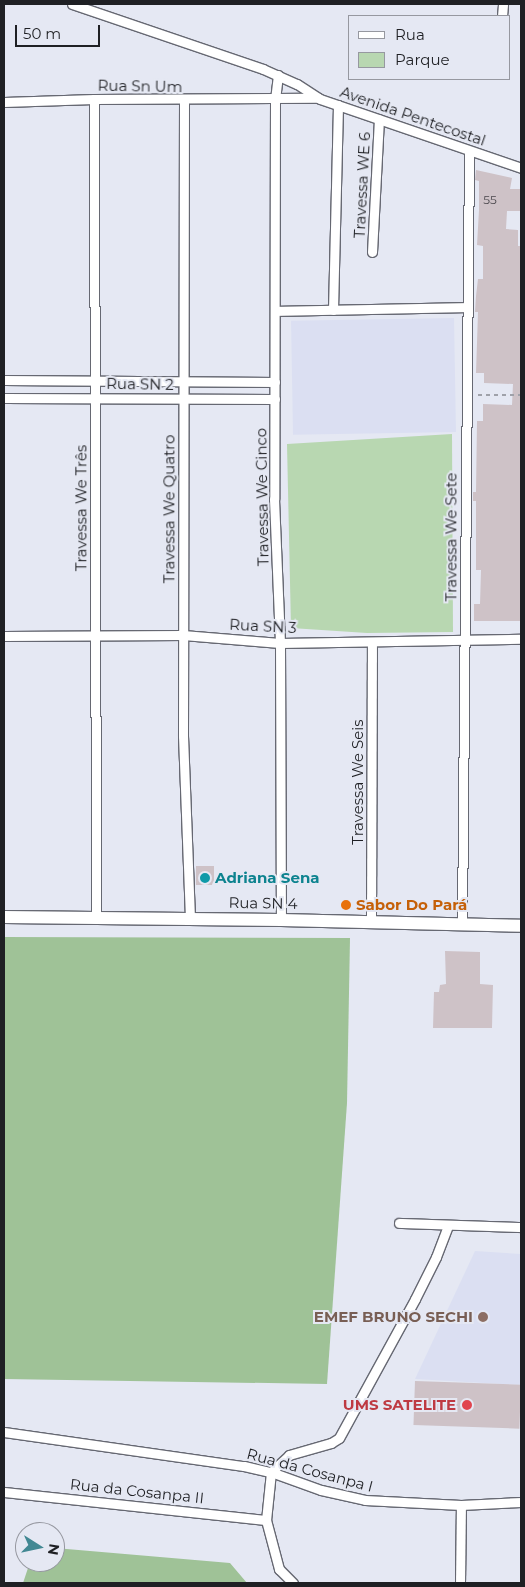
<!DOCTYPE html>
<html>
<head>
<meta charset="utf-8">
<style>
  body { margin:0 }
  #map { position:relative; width:525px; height:1587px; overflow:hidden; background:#e5e8f3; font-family:Montserrat,sans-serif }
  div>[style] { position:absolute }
  .built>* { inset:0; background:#dbdff2; transform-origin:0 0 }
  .green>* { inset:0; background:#b8d7b1 }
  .forest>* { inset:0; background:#9fc297 }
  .building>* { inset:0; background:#cec2c7; transform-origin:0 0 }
  .path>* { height:2px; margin-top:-1px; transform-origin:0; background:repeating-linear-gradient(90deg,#9fa1a9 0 4px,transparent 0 8px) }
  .roads { filter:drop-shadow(1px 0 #666872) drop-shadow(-1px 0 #666872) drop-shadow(0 1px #666872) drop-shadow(0 -1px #666872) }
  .minor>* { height:9px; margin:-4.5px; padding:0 4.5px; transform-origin:4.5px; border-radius:4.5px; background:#fff }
  .secondary>* { height:12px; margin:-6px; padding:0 6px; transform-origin:6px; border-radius:6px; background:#fff }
  .dots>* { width:14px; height:14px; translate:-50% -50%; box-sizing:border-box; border:2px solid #e5e8f3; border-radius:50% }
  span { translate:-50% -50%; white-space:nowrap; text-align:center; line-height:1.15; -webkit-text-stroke:4px #e5e8f3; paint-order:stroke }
  .number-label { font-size:12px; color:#4b484d }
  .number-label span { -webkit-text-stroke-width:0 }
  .street-label { font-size:15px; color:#1f2024 }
  .culture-label { font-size:15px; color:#0d838f; font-weight:700 }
  .left { translate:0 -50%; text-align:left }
  .food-label { font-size:15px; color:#c56008; font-weight:700 }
  .education-label { font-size:15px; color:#785e54; font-weight:700 }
  .right { translate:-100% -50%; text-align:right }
  .health-label { font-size:15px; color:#be3a42; font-weight:700 }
  .frame { position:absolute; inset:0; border:5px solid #1f2024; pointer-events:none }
  .legend { position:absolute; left:348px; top:15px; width:162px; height:65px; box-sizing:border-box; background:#e5e8f3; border:1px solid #9698a0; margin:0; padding:6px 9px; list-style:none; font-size:15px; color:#1f2024 }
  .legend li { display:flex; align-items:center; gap:10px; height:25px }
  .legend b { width:25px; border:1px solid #9698a0 }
  .north { position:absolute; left:15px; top:1522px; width:50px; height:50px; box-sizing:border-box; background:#e5e8f3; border:1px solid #9698a0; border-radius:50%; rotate:100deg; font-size:14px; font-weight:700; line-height:20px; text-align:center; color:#1f2024 }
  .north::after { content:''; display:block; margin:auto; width:18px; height:22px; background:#428893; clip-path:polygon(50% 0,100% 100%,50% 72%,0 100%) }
  .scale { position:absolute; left:15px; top:25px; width:85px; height:22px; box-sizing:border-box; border:2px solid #1f2024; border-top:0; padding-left:6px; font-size:15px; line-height:18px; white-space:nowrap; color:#1f2024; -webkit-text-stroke:4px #e5e8f3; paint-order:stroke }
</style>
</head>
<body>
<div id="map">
  <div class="built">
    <div style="left:454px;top:318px;width:114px;height:163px;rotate:89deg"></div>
    <div style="clip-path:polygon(475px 1251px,521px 1254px,521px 1385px,415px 1379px)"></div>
  </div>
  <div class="green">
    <div style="clip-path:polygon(452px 434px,453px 632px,367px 633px,291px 628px,287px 444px)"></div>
  </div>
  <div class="forest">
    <div style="clip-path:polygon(4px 937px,350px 938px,347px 1103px,327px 1384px,4px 1379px)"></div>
    <div style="clip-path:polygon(55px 1548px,230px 1563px,247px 1583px,23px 1583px,30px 1562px,55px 1562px)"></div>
  </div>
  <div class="building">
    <div style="clip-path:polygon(476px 170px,512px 178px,510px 189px,521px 189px,521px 211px,507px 211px,506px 229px,518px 230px,518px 246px,521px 246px,521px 621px,474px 621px,474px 604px,480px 604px,481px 570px,476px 570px,476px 501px,473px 501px,473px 492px,476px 492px,477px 421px,483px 421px,483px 404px,512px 405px,513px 384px,484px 383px,484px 373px,476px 373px,478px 312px,475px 312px,476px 296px,478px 279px,483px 279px,483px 246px,477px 245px,479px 210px,479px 181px,475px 180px)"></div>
    <div style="left:214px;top:866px;width:19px;height:18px;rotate:90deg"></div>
    <div style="clip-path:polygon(445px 951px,480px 952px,480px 984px,493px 985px,492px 1028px,433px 1028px,434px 992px,439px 992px,440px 985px,446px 984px)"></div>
    <div style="left:415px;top:1381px;width:106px;height:44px;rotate:2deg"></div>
  </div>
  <div class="path">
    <div style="left:478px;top:395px;width:43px"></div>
  </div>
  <div class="roads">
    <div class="minor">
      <div style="left:72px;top:4px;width:202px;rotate:18.8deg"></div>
      <div style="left:263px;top:69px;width:37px;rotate:24deg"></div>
      <div style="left:297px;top:84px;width:27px;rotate:33deg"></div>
      <div style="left:320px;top:99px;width:213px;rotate:18.9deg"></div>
      <div style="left:502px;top:16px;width:12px;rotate:-85deg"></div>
      <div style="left:278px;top:75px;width:23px;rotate:97deg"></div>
      <div style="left:275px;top:98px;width:401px;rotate:90.1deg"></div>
      <div style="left:274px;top:499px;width:144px;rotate:87.6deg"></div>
      <div style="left:280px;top:643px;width:277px;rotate:89.8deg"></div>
      <div style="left:94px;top:99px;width:818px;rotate:89.86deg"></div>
      <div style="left:184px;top:100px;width:636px;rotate:90.09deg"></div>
      <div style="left:183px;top:736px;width:183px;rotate:87.8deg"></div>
      <div style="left:4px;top:102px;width:90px;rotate:-1.9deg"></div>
      <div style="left:94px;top:99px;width:224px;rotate:-0.3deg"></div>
      <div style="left:372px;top:252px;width:133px;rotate:-87deg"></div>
      <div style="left:333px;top:310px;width:205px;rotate:-88.6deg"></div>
      <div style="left:276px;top:311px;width:190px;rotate:-1.2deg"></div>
      <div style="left:4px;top:380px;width:271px;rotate:0.4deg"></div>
      <div style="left:4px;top:398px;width:271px;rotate:0.2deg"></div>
      <div style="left:4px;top:636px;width:179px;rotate:-0.3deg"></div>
      <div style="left:183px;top:635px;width:97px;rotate:4.7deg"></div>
      <div style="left:280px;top:643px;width:241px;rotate:-1deg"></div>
      <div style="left:371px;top:922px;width:280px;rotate:-89.8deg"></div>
      <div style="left:462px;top:924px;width:773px;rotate:-89.48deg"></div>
      <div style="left:399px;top:1223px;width:122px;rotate:1.9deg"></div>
      <div style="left:4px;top:1432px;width:242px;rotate:8.1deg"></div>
      <div style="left:244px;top:1466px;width:28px;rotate:13deg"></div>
      <div style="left:271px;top:1472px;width:53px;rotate:19.8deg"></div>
      <div style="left:321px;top:1490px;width:45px;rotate:12.8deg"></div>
      <div style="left:365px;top:1500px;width:96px;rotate:3deg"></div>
      <div style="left:461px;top:1505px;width:60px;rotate:-2.9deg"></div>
      <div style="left:271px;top:1472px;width:25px;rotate:-43deg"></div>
      <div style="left:289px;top:1455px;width:44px;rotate:-15.9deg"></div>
      <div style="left:331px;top:1443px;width:9px;rotate:-32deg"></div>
      <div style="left:339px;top:1438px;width:158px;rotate:-61.3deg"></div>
      <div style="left:415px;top:1299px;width:47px;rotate:-63.4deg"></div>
      <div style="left:436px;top:1257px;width:33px;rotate:-69deg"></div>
      <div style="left:271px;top:1472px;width:48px;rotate:95.9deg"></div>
      <div style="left:266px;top:1520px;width:51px;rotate:75.1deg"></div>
      <div style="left:279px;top:1569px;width:20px;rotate:45deg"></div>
      <div style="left:4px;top:1492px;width:263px;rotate:6.1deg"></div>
      <div style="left:460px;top:1583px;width:78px;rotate:-89.3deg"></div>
    </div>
    <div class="secondary">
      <div style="left:4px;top:917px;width:277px;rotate:0.6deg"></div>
      <div style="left:281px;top:920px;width:240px;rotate:1.4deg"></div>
    </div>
  </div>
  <div class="dots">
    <div style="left:205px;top:878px;background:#0f9aa8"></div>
    <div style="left:346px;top:905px;background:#e8710a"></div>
    <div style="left:483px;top:1317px;background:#8d6e63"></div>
    <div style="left:467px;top:1405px;background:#e0444e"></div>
  </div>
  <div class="number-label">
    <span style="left:490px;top:200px">55</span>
  </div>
  <div class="street-label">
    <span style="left:140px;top:86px;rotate:1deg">Rua Sn Um</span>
    <span style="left:413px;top:116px;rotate:19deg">Avenida Pentecostal</span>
    <span style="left:362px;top:185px;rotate:-87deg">Travessa WE 6</span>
    <span style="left:140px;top:384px;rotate:1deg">Rua SN 2</span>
    <span style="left:262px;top:497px;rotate:-91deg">Travessa We Cinco</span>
    <span style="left:81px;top:508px;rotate:-90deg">Travessa We Três</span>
    <span style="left:169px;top:509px;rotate:-90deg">Travessa We Quatro</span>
    <span style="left:451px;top:537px;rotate:-90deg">Travessa We Sete</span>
    <span style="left:263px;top:626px;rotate:3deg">Rua SN 3</span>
    <span style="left:358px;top:782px;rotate:-90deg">Travessa We Seis</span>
    <span style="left:263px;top:903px;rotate:1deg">Rua SN 4</span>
    <span style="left:310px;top:1470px;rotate:15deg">Rua da Cosanpa I</span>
    <span style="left:137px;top:1491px;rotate:6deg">Rua da Cosanpa II</span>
  </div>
  <div class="culture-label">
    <span class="left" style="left:215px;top:878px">Adriana Sena</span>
  </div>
  <div class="food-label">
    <span class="left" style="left:356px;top:905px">Sabor Do Pará</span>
  </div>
  <div class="education-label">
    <span class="right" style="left:473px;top:1317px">EMEF BRUNO SECHI</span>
  </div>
  <div class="health-label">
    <span class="right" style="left:456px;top:1405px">UMS SATELITE</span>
  </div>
  <div class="frame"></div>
  <ul class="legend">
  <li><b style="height:6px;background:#fff"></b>Rua</li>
  <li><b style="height:14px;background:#b8d7b1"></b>Parque</li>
  </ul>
  <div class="north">N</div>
  <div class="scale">50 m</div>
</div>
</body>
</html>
